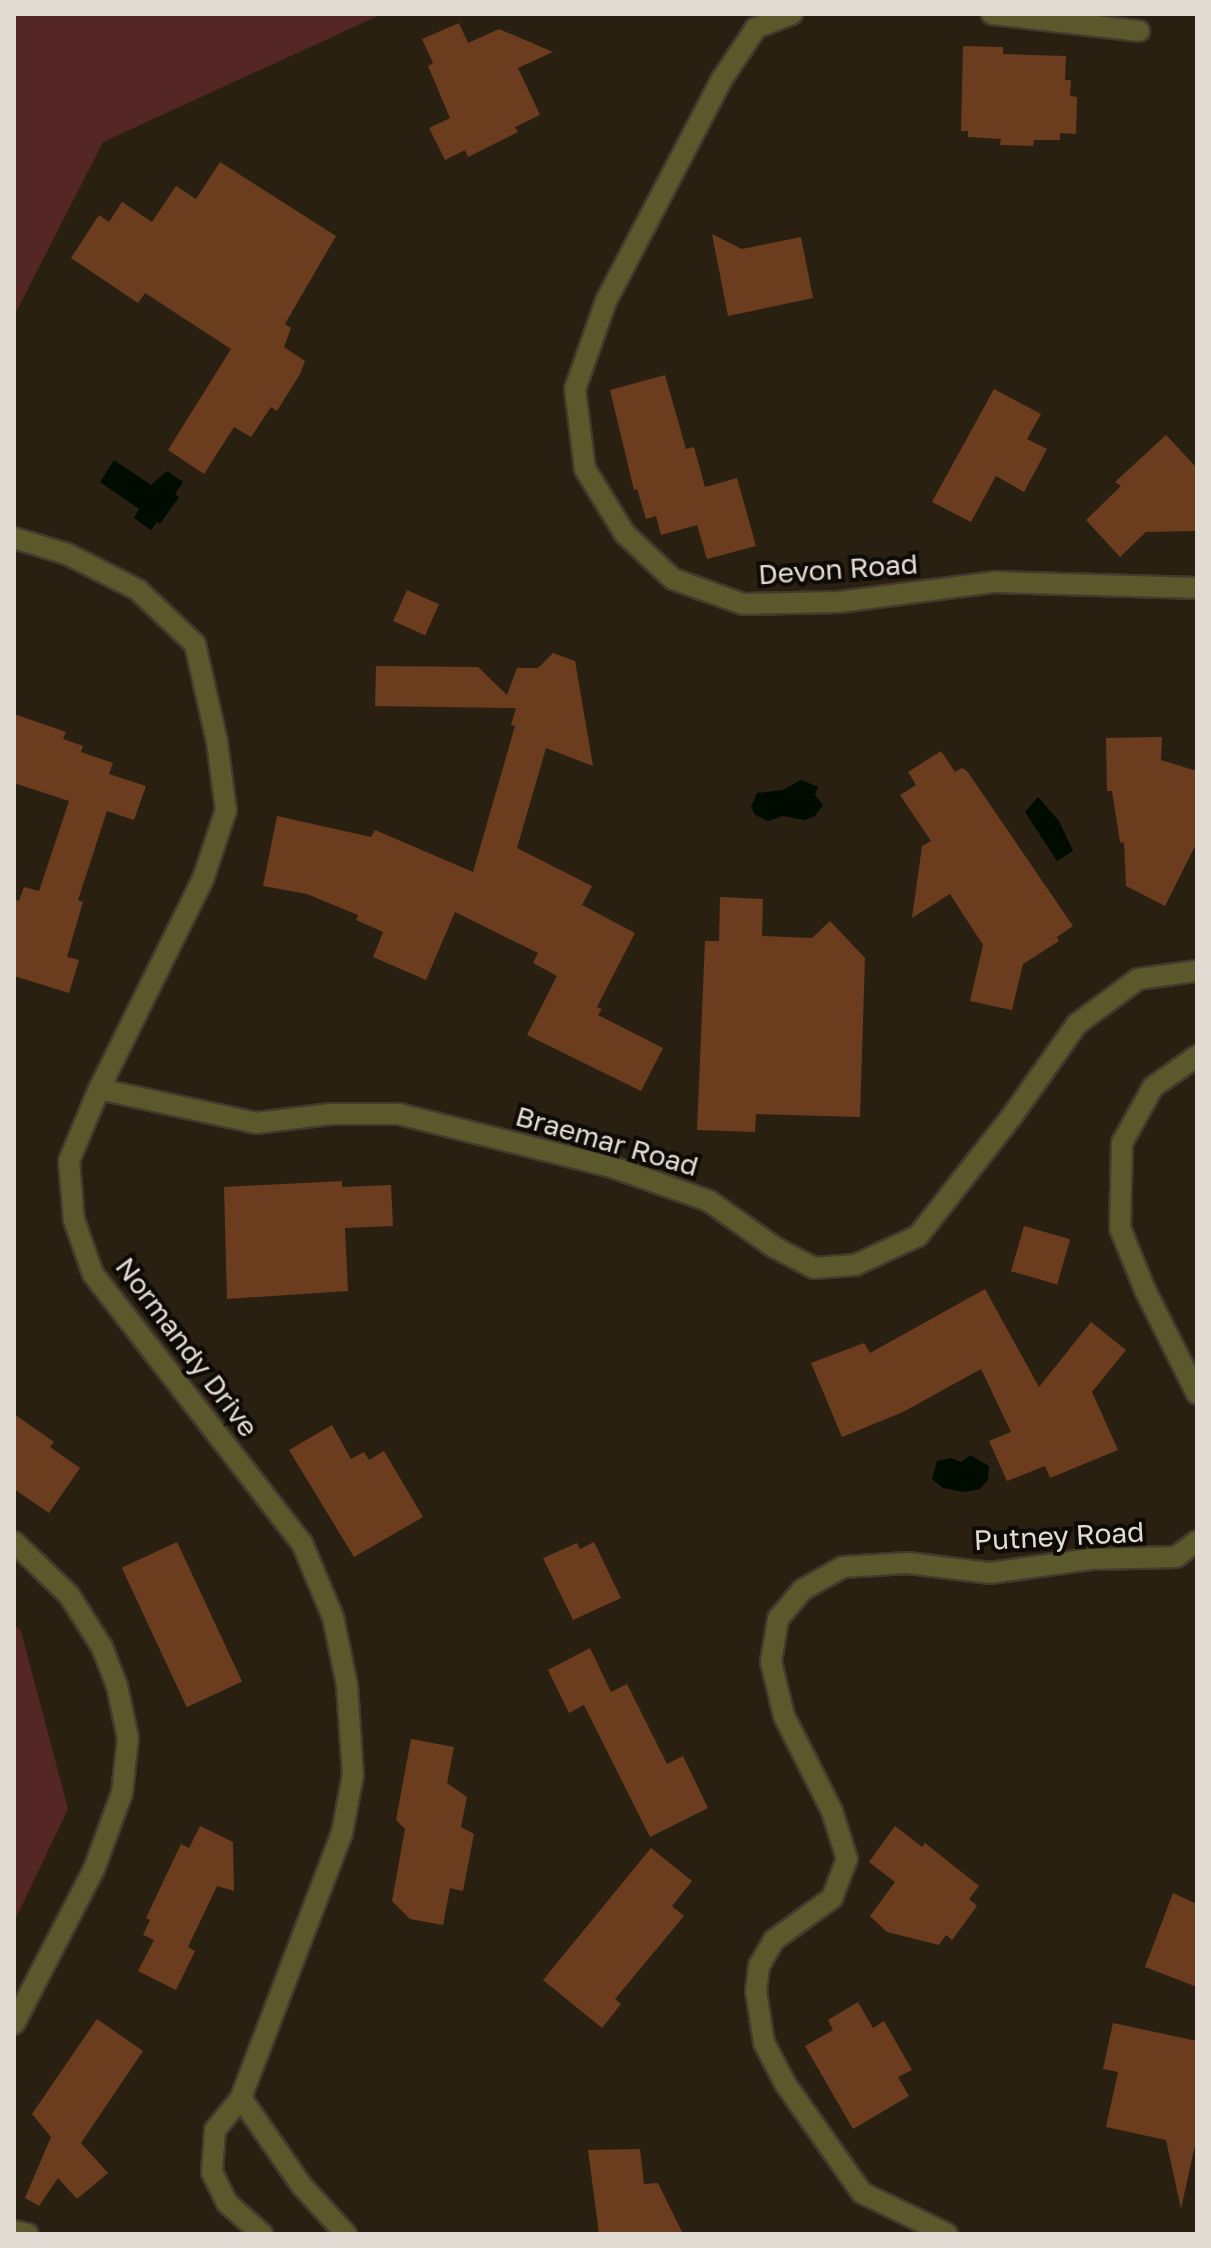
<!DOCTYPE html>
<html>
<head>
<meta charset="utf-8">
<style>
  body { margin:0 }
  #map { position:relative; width:1211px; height:2248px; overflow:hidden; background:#292012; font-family:"Golos Text",sans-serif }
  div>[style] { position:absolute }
  .green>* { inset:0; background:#542625 }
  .water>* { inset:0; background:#010c00 }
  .building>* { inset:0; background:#6c3c1f; transform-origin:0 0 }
  .roads { filter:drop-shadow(2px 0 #433a2d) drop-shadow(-2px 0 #433a2d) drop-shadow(0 2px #433a2d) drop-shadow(0 -2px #433a2d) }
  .minor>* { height:20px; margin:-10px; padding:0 10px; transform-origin:10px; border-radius:10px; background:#5b582c }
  span { translate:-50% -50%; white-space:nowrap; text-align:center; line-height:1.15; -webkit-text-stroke:8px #0e0a05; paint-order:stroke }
  .street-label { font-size:28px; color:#e2dbd3 }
  .frame { position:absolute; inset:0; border:16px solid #e2dbd3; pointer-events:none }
</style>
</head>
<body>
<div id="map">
  <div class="green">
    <div style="clip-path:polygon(14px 14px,382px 14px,103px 142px,14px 316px)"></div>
    <div style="clip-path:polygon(14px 1625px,21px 1631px,68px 1809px,14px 1922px)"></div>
  </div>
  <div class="water">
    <div style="clip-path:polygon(114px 460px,151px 485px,167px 471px,183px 482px,175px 494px,179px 497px,160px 524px,157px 522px,151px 530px,134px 518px,139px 509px,100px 482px)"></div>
    <div style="clip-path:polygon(801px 780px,818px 787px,815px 795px,823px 805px,815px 816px,804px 820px,783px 816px,768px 821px,755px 815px,751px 807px,757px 793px,783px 790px)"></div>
    <div style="clip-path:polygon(1038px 797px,1059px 821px,1073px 851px,1057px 861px,1025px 812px)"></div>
    <div style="clip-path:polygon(970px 1455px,989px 1466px,988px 1480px,980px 1489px,964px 1492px,943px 1488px,932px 1479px,937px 1461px,951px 1458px,961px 1462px)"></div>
  </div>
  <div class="building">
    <div style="clip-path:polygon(459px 23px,468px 43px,499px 29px,553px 52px,518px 68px,540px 115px,515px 127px,518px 132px,468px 157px,465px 150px,445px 160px,429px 128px,450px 118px,428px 66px,433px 63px,422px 39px)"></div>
    <div style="clip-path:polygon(963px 46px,1003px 47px,1003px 54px,1066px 56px,1065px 80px,1071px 80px,1070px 96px,1077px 97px,1076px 134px,1060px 133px,1060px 140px,1034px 140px,1033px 146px,1000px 145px,1001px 139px,968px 137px,968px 131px,961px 131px)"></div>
    <div style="clip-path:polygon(220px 162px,336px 236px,285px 324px,291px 328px,284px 347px,305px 361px,300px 374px,277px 411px,271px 407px,251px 437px,234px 427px,204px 474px,168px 450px,231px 349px,145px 293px,138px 303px,71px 258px,99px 215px,109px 222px,122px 202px,152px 222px,176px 186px,196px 199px)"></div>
    <div style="clip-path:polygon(712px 234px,742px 249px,801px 237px,813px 298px,728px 316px)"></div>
    <div style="clip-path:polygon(665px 375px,686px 449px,694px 447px,705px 487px,737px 478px,756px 546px,707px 559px,697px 525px,661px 535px,656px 516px,646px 519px,637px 489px,634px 490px,610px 390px)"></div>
    <div style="clip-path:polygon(994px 389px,1041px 414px,1027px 439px,1047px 449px,1024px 492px,996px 476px,971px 522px,932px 502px)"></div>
    <div style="clip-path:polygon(1166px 435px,1197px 468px,1197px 531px,1146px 532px,1120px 557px,1086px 520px,1121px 486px,1115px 482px)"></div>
    <div style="left:407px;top:590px;width:35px;height:34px;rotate:24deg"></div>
    <div style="clip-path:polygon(553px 653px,575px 661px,593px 766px,546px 748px,517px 848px,592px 886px,582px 905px,635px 933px,597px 1007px,602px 1009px,598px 1015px,663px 1048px,641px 1091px,527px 1035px,557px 976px,533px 963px,538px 953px,455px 912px,426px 980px,373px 957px,383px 932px,356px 920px,358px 915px,307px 894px,263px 886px,277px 816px,371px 837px,375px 830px,473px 872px,515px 726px,511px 725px,516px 708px,375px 706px,376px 666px,478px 667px,507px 695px,517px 668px,538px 668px)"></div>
    <div style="clip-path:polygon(14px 714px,66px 732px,63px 739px,83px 746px,81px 752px,113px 763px,109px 774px,146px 786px,134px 820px,107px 811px,78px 900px,83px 902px,67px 957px,79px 960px,69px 993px,14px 976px,14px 899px,19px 901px,24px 887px,39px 891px,69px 801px,14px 783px)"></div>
    <div style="clip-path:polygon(1162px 737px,1161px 760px,1197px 771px,1197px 842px,1165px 906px,1126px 886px,1124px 843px,1120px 842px,1112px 791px,1107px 791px,1106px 738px)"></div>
    <div style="clip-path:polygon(941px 751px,955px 772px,962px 768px,967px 771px,1073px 926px,1057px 937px,1059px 941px,1023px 964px,1012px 1010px,970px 1001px,983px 945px,950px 894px,912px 918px,922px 846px,931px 841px,900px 795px,916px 785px,908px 772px)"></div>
    <div style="clip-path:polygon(720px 897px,763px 899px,762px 936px,812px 938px,830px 921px,865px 958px,860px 1117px,756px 1114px,755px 1132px,697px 1130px,705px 941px,719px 941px)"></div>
    <div style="clip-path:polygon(342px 1181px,342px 1187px,391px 1185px,393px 1226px,345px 1228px,348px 1291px,227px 1299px,224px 1187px)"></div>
    <div style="left:1024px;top:1226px;width:48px;height:47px;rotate:16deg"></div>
    <div style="clip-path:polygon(985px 1289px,1039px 1387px,1091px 1322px,1126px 1350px,1092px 1392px,1118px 1450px,1050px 1478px,1045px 1466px,1007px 1481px,989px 1441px,1011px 1432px,981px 1369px,903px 1412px,842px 1437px,811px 1363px,864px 1343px,870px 1353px)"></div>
    <div style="clip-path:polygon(14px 1414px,54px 1442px,50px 1447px,80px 1468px,49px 1513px,14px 1489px)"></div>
    <div style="clip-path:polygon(332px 1425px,351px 1459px,364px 1452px,369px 1460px,384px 1451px,423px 1517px,354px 1557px,289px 1450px)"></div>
    <div style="left:177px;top:1542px;width:154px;height:61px;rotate:65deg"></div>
    <div style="clip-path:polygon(594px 1542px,621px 1598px,573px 1620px,543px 1558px,577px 1543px,580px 1549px)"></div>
    <div style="clip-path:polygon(590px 1648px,611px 1692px,627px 1684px,667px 1764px,683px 1756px,708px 1808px,650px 1837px,584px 1705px,569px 1713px,548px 1670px)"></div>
    <div style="clip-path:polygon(411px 1739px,454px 1747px,447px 1783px,467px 1797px,461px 1827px,474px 1834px,463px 1891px,450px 1888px,443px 1925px,410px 1919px,392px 1901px,405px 1829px,396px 1820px)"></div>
    <div style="clip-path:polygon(200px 1826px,233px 1842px,234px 1891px,217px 1886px,188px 1947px,195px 1951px,176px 1990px,138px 1971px,154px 1940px,143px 1935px,150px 1920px,146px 1918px,181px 1844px,189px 1848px)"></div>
    <div style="clip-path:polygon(895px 1826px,922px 1847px,925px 1843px,979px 1886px,969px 1899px,977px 1906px,952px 1940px,946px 1935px,939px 1945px,887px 1932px,870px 1916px,895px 1882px,869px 1862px)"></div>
    <div style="clip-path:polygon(651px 1848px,692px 1881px,672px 1906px,684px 1916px,615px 1999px,621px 2004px,602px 2028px,543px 1980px)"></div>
    <div style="clip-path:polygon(1173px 1893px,1197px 1904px,1197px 1987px,1145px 1967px)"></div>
    <div style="clip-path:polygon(858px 2002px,873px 2028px,884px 2021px,912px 2070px,898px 2077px,909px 2096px,853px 2129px,805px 2046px,833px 2030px,828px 2020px)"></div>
    <div style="clip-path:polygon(97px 2019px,143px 2051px,81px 2143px,108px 2173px,77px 2199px,58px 2178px,39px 2206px,25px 2198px,51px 2137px,32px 2114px)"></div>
    <div style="clip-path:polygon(1113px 2023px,1197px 2041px,1197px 2136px,1181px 2209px,1166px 2140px,1106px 2127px,1118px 2072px,1103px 2069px)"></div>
    <div style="clip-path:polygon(640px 2149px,644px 2184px,658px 2183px,683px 2234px,599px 2234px,588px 2150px)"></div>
  </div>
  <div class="roads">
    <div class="minor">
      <div style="left:792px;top:14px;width:39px;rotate:159deg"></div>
      <div style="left:756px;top:28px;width:61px;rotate:123.7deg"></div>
      <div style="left:722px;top:79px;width:250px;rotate:117.6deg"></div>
      <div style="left:606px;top:301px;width:93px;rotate:109.4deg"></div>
      <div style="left:575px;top:389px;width:81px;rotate:82.9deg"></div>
      <div style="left:585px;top:469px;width:76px;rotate:58.4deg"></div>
      <div style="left:625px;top:534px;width:66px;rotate:43.2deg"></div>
      <div style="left:673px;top:579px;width:74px;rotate:19.7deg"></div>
      <div style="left:743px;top:604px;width:96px;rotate:-1.2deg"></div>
      <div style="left:839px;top:602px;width:158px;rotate:-7.3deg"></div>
      <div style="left:996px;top:582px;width:201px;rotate:1.7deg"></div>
      <div style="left:992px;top:14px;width:148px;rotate:6.6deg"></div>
      <div style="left:14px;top:538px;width:55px;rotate:16.8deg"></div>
      <div style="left:67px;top:554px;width:80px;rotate:26.9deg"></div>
      <div style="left:138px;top:590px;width:79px;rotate:43.5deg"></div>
      <div style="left:195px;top:644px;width:100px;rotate:77.3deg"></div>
      <div style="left:217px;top:742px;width:69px;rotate:82.5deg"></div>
      <div style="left:226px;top:810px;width:73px;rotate:108.4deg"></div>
      <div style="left:203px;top:879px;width:234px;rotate:116.3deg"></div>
      <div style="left:99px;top:1089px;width:78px;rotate:112.6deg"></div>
      <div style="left:69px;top:1161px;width:59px;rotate:85.2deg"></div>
      <div style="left:74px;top:1220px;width:57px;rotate:70.6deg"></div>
      <div style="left:93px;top:1274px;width:341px;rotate:52.2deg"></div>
      <div style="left:302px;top:1543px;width:80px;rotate:67.3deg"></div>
      <div style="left:333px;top:1617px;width:69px;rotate:78.4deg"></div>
      <div style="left:347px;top:1685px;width:90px;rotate:86.2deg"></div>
      <div style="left:353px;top:1775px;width:59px;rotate:100.7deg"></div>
      <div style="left:342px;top:1833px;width:284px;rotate:110.9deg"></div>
      <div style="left:1197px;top:1056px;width:54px;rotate:144.8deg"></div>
      <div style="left:1153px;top:1087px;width:64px;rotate:119deg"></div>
      <div style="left:1122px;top:1143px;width:85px;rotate:91.3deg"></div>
      <div style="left:1120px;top:1228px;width:67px;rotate:68deg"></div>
      <div style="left:1145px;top:1290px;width:116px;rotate:63.4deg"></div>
      <div style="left:99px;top:1089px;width:161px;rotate:12.2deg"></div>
      <div style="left:256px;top:1123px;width:75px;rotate:-6.9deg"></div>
      <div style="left:330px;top:1114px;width:69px"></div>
      <div style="left:399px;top:1114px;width:223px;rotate:14deg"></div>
      <div style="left:615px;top:1168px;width:100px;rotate:19.3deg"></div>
      <div style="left:709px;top:1201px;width:80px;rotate:35.3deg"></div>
      <div style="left:774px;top:1247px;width:45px;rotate:27.7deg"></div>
      <div style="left:814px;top:1268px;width:41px;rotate:-4.2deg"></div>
      <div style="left:855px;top:1265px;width:69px;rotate:-24.7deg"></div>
      <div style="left:918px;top:1236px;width:152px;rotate:-51.9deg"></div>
      <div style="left:1012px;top:1116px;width:113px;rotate:-54.8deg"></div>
      <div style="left:1077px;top:1024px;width:76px;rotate:-36.4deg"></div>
      <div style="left:1138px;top:979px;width:60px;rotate:-7.7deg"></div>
      <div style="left:14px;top:1542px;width:76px;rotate:43.9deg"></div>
      <div style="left:69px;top:1595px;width:62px;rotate:57.6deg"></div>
      <div style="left:102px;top:1647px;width:42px;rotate:69deg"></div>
      <div style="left:117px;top:1686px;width:53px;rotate:78.1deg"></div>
      <div style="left:128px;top:1738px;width:55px;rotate:96.2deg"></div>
      <div style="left:122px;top:1793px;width:81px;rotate:110.2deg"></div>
      <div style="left:94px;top:1869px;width:174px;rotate:117.3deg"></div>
      <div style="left:14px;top:2231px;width:14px;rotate:12deg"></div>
      <div style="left:262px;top:2234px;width:47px;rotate:-138.5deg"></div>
      <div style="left:227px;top:2203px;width:34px;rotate:-116deg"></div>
      <div style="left:212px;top:2172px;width:42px;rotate:-85.9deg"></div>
      <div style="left:215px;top:2130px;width:41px;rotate:-50.9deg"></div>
      <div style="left:241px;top:2098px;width:107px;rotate:55.3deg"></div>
      <div style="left:302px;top:2186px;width:65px;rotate:47.5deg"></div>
      <div style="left:947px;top:2234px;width:94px;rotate:-154.2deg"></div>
      <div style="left:862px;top:2193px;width:132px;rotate:-125.1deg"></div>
      <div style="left:786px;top:2085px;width:47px;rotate:-117.6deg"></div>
      <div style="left:764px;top:2043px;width:53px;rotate:-98.7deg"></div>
      <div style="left:756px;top:1991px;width:25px;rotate:-83deg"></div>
      <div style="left:759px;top:1966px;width:30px;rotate:-60deg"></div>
      <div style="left:774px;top:1940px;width:72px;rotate:-35.9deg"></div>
      <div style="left:832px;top:1898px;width:42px;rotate:-69deg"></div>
      <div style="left:847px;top:1859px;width:50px;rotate:-107.4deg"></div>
      <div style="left:832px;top:1811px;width:106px;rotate:-116.8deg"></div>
      <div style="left:784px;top:1716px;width:56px;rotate:-103.5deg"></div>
      <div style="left:771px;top:1662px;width:44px;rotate:-80.8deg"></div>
      <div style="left:778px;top:1619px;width:38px;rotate:-50deg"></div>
      <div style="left:802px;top:1590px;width:47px;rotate:-29.3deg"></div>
      <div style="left:843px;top:1567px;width:65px;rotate:-3.5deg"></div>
      <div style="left:908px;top:1563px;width:83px;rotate:7deg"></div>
      <div style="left:990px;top:1573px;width:102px;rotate:-7.9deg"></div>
      <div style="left:1091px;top:1559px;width:85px;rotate:-1.3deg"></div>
      <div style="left:1176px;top:1557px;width:26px;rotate:-37deg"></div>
    </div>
  </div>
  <div class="street-label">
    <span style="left:838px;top:569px;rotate:-4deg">Devon Road</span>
    <span style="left:607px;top:1141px;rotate:16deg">Braemar Road</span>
    <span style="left:187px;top:1347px;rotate:53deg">Normandy Drive</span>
    <span style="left:1059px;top:1536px;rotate:-3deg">Putney Road</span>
  </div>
  <div class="frame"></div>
</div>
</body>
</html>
